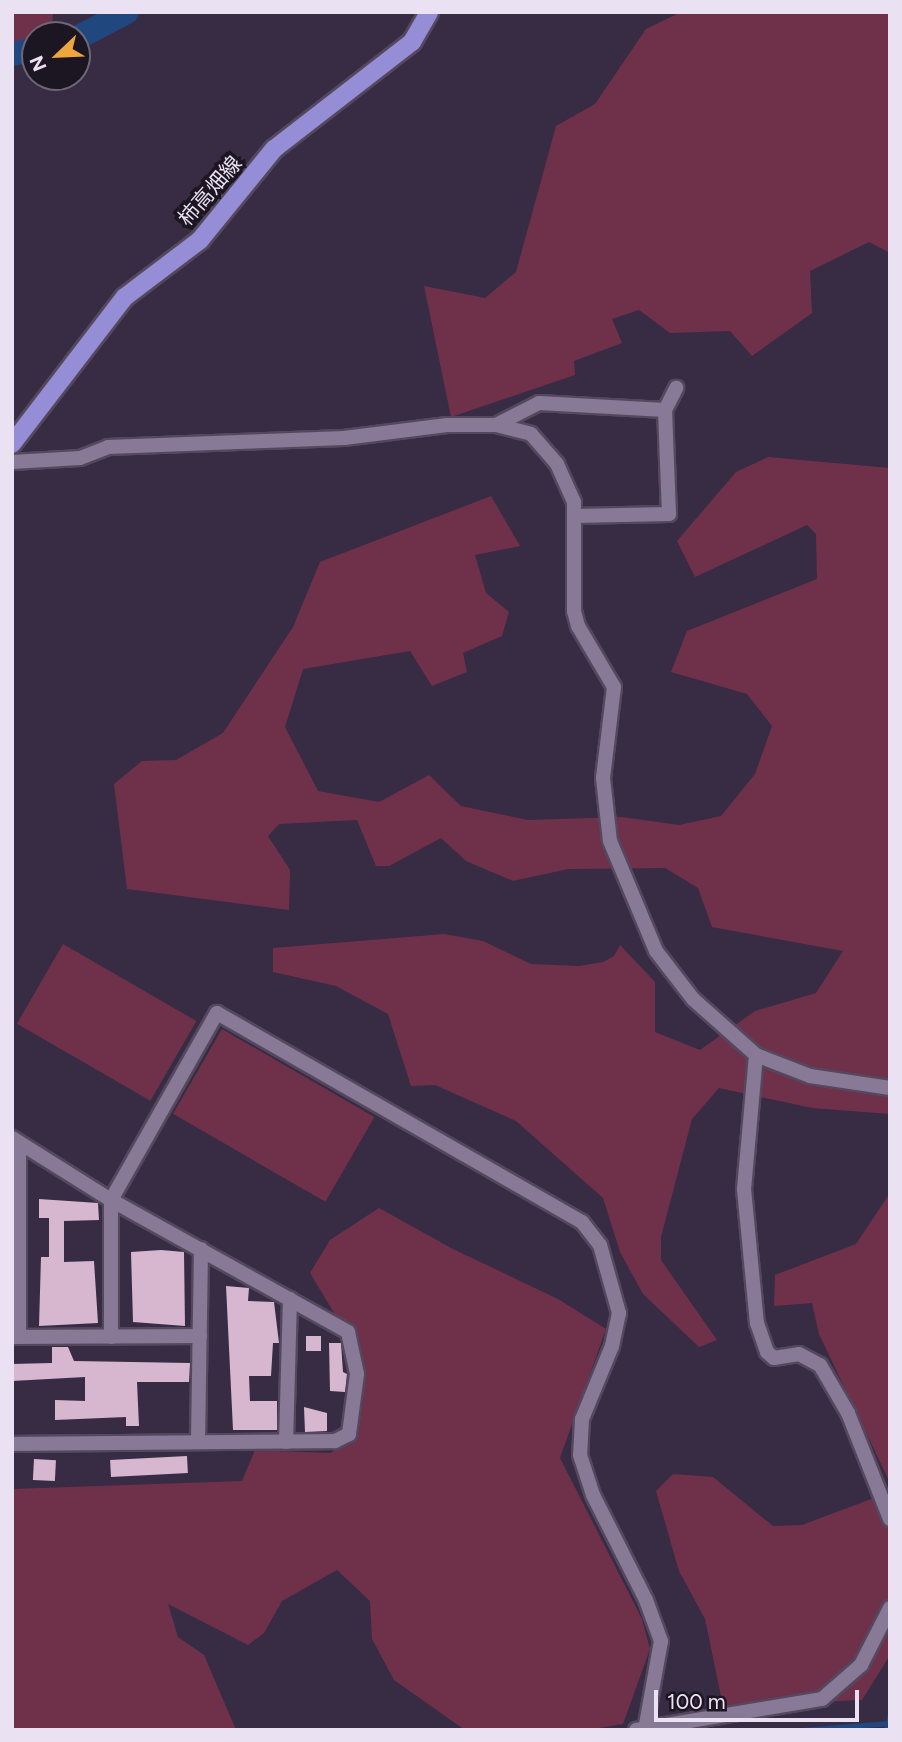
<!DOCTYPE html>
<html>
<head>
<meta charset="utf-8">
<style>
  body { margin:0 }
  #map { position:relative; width:902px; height:1742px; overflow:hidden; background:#382b44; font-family:Figtree,"Noto Sans JP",sans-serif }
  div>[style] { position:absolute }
  .green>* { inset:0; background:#6f3149; transform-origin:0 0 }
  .stream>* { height:4.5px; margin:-2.25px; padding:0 2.25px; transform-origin:2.25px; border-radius:2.25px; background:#21477f }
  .river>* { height:24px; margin:-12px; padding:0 12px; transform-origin:12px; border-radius:12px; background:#21477f }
  .building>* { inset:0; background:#d6b7cf; transform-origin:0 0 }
  .roads { filter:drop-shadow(2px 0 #54485e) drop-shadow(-2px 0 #54485e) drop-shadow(0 2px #54485e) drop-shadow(0 -2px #54485e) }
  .minor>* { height:14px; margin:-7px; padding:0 7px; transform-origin:7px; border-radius:7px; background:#887996 }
  .major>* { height:18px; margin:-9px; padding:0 9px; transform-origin:9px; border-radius:9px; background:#958dd5 }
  span { translate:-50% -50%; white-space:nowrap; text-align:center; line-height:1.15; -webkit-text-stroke:7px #1c1622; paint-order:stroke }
  .street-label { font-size:21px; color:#eae1f2 }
  .frame { position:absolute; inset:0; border:14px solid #eae1f2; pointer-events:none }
  .north { position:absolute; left:21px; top:21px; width:70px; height:70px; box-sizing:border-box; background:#1c1622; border:2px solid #6e6775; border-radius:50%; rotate:247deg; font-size:19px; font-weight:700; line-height:28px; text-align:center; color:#eae1f2 }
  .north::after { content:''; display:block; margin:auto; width:24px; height:32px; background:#efa73d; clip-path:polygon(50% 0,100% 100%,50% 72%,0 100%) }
  .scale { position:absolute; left:654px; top:1690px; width:205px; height:32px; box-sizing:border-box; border:4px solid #eae1f2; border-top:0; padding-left:9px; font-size:21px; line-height:24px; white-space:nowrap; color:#eae1f2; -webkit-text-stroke:5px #1c1622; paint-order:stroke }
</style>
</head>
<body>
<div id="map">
  <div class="green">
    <div style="clip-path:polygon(12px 12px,53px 12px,52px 34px,35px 35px,12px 45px)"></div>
    <div style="clip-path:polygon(681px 12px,890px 12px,890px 253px,869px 242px,810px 271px,812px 313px,752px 356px,730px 331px,670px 333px,639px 310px,612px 319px,622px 343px,574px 361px,575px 375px,451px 417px,424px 286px,485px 298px,516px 272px,556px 126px,595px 104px,646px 29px)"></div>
    <div style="clip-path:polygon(768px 457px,890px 468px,890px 1114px,812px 1108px,719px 1088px,692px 1119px,661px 1237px,661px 1260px,717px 1340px,699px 1347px,643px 1294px,620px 1252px,603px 1198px,516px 1121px,435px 1085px,411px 1086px,388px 1014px,336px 986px,273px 972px,273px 948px,444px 934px,483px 941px,531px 964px,579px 966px,603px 962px,614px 956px,620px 945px,655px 982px,655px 1032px,700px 1050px,755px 1011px,816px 993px,843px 951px,712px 927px,698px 888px,665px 868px,568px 869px,513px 881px,466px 861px,441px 838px,389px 866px,376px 866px,357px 820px,279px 824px,268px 836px,290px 870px,289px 910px,127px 889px,114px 784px,142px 761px,176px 760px,223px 733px,293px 627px,320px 562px,491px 496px,520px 546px,475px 555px,486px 593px,509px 612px,502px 636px,463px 653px,467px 672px,432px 686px,410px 651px,303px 669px,285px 727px,318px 791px,379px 802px,429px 775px,461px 806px,528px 820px,622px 817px,679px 825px,721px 816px,755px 774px,772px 726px,747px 694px,671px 672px,687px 631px,817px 579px,816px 534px,807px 525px,695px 577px,677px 541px,736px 472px)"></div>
    <div style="left:63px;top:944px;width:154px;height:92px;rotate:30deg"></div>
    <div style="left:222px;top:1029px;width:176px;height:98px;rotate:30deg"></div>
    <div style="clip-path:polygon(890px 1193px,890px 1483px,819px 1334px,812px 1303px,774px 1306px,775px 1275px,856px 1244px)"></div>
    <div style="clip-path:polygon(379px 1208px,451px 1248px,558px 1299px,606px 1329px,560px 1458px,642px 1619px,650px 1649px,623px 1724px,587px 1730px,465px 1730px,394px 1680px,372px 1639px,370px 1601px,337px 1570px,282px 1601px,264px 1633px,248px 1645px,168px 1604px,178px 1637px,204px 1655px,236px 1730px,12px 1730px,12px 1489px,242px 1481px,255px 1450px,330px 1453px,350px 1441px,360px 1344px,352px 1328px,336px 1316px,310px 1273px,330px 1240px)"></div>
    <div style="clip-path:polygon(673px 1474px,713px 1477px,773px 1526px,802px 1525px,890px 1492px,890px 1655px,862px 1700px,723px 1706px,705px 1619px,679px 1571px,656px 1491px)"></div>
  </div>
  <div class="stream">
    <div style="left:801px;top:1730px;width:89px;rotate:-4.5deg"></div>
    <div style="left:886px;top:1730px;width:16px;rotate:-76deg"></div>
  </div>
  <div class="river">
    <div style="left:77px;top:38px;width:56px;rotate:-27.5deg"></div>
    <div style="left:12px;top:54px;width:24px;rotate:-12deg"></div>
  </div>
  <div class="building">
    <div style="clip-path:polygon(39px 1199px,98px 1203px,99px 1220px,64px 1221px,64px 1262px,94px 1261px,98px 1323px,39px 1326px,41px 1257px,49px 1257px,49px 1218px,39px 1218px)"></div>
    <div style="clip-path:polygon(161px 1250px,184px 1252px,185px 1326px,133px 1322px,131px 1252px)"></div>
    <div style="clip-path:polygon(226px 1286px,249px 1288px,248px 1301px,274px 1302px,279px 1343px,273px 1343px,271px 1376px,249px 1376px,250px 1401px,277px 1401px,277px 1430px,233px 1430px)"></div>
    <div style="left:306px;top:1336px;width:15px;height:15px"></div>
    <div style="clip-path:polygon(329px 1343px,341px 1343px,343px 1372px,347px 1374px,345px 1392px,330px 1391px)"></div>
    <div style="clip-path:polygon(52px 1347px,68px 1347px,74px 1361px,190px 1363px,189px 1382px,137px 1382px,139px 1426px,126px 1426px,126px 1417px,55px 1420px,55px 1400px,85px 1401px,85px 1377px,12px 1381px,12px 1364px,52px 1363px)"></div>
    <div style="clip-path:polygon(304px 1407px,327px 1413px,327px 1431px,305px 1432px)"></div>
    <div style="left:187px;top:1456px;width:17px;height:77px;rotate:87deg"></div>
    <div style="left:34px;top:1459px;width:22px;height:21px;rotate:3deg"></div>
  </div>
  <div class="roads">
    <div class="minor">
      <div style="left:496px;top:425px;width:48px;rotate:-27.1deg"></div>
      <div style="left:539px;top:403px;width:126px;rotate:3.2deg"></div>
      <div style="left:12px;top:462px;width:68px;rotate:-3.4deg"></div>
      <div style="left:80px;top:458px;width:30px;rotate:-21deg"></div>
      <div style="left:108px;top:447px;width:236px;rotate:-2.2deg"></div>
      <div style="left:344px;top:438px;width:104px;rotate:-7.2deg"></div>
      <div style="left:447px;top:425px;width:49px"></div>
      <div style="left:496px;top:425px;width:36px;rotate:14deg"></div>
      <div style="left:531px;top:434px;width:40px;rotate:49deg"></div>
      <div style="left:557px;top:464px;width:42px;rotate:65.9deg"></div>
      <div style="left:574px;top:502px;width:109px;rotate:90deg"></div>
      <div style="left:574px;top:611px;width:16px;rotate:75deg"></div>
      <div style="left:578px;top:626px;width:71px;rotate:59.5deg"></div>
      <div style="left:614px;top:687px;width:92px;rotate:96.9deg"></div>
      <div style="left:603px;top:778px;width:63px;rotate:83.7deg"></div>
      <div style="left:610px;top:841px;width:119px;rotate:67.3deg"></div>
      <div style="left:656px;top:951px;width:61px;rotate:52.4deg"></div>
      <div style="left:693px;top:999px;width:84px;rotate:41.6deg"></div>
      <div style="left:756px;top:1055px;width:58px;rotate:21.3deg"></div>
      <div style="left:810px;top:1076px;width:81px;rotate:8.5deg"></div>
      <div style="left:575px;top:516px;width:94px;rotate:-1.2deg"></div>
      <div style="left:669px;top:514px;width:104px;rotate:-92.2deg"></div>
      <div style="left:665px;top:410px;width:25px;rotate:-63deg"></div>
      <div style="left:756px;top:1055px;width:135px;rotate:95.1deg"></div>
      <div style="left:744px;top:1189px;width:135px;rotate:84.5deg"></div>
      <div style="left:757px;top:1323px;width:31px;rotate:71deg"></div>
      <div style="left:767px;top:1352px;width:9px;rotate:41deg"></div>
      <div style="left:774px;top:1358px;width:25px;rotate:-9deg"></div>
      <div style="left:799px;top:1354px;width:24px;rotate:28deg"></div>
      <div style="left:820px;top:1365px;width:56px;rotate:59.7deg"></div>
      <div style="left:848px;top:1413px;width:114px;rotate:68.4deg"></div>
      <div style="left:12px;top:1138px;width:117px;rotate:32.1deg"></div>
      <div style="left:111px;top:1200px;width:271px;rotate:29.1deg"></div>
      <div style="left:348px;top:1332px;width:43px;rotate:77.9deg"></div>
      <div style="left:357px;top:1374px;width:61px;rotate:97.6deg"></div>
      <div style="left:349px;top:1434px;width:16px;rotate:153deg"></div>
      <div style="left:335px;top:1441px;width:323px;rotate:179.5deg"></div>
      <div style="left:12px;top:1337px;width:188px;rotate:-0.3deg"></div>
      <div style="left:19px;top:1337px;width:194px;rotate:-90deg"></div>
      <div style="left:111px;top:1337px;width:137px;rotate:-90deg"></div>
      <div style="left:111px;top:1200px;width:215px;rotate:-60.5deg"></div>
      <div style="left:217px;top:1013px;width:421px;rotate:29.8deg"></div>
      <div style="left:582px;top:1222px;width:29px;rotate:52deg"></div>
      <div style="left:600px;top:1245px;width:71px;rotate:74.4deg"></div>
      <div style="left:619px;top:1313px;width:34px;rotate:102deg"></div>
      <div style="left:612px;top:1346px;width:79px;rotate:112.3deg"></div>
      <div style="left:582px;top:1419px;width:36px;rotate:93deg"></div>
      <div style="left:580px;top:1455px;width:42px;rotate:72deg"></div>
      <div style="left:593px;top:1495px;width:118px;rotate:63.2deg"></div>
      <div style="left:646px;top:1600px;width:44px;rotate:69.9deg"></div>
      <div style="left:661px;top:1641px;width:90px;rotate:100.2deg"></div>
      <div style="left:198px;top:1441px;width:192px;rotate:-89.1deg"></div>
      <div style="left:286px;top:1442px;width:143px;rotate:-88.4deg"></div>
      <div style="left:636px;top:1730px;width:189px;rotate:-9.5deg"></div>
      <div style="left:822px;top:1699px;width:52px;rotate:-41.1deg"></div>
      <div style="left:861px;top:1665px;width:64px;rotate:-63deg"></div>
    </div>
    <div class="major">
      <div style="left:12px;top:444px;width:185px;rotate:-52.5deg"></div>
      <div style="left:125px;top:297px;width:94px;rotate:-37.2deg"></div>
      <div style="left:200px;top:240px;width:117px;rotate:-50.9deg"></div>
      <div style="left:274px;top:149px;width:175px;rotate:-37.8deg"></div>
      <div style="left:412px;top:42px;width:34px;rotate:-60deg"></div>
    </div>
  </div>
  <div class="street-label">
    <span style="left:210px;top:191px;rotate:-49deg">柿高畑線</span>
  </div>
  <div class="frame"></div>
  <div class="north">N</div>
  <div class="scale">100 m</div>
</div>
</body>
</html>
